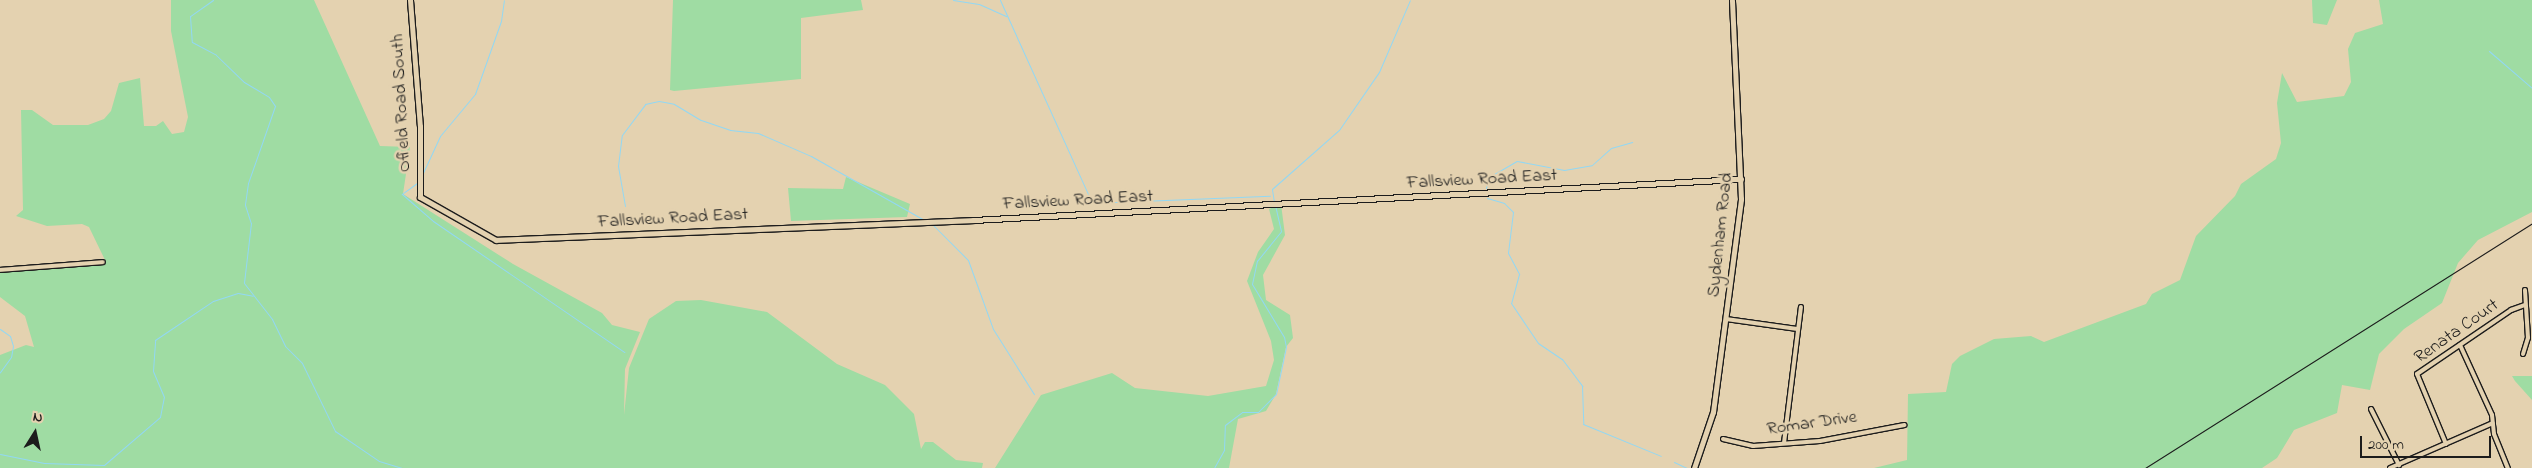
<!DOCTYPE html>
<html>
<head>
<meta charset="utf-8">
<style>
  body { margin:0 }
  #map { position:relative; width:2532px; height:468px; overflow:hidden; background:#e4d2b0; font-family:"Indie Flower",sans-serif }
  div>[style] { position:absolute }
  .green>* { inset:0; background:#9fdca3 }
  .stream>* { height:1px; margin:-0.5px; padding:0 0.5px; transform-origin:0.5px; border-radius:0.5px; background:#92d8f4 }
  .roads { filter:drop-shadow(1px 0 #1c1c1c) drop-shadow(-1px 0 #1c1c1c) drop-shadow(0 1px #1c1c1c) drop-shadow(0 -1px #1c1c1c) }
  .street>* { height:4px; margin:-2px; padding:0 2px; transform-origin:2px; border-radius:2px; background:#e4d2b0 }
  .secondary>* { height:5px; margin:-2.5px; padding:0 2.5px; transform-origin:2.5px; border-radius:2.5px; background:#e4d2b0 }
  .rail>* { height:1px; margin:-0.5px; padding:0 0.5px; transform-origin:0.5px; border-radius:0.5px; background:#1c1c1c }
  span { translate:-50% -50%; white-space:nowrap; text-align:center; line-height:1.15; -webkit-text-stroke:5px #e4d2b0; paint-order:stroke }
  .street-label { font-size:18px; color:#1c1c1c }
  .north { position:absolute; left:10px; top:408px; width:50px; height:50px; -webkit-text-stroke:4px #e4d2b0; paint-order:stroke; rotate:10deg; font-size:14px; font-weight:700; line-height:20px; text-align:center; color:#1c1c1c }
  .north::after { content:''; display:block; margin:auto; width:18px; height:22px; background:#1c1c1c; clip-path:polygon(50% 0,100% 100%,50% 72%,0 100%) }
  .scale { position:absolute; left:2360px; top:436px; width:131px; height:22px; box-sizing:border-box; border:2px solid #1c1c1c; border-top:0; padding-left:6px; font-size:15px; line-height:18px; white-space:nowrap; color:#1c1c1c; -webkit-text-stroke:4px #e4d2b0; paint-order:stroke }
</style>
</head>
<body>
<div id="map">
  <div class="green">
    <div style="clip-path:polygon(171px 0,314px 0,380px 146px,410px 147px,403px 194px,513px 264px,602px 313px,612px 325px,640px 332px,625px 369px,624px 415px,629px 368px,649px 319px,676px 301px,701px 300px,767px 312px,837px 364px,885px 385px,914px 414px,921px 449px,925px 442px,933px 442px,956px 460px,983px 463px,982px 468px,0 468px,0 355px,26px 345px,34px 347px,25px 316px,0 297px,0 273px,102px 264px,105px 260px,89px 227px,82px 224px,47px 226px,16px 216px,23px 210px,21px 110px,32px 110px,53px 125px,88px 125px,104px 119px,111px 111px,119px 83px,140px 78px,144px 126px,156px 126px,163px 121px,172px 134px,184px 132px,188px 117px,171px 31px)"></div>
    <div style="clip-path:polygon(673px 0,861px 0,863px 10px,801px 18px,801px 79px,674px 91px,670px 90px)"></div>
    <div style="clip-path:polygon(2312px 0,2337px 0,2327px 25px,2313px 23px)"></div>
    <div style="clip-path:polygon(2379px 0,2532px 0,2532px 212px,2478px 240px,2458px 263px,2442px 303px,2404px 329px,2379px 354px,2370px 390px,2342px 385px,2337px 413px,2294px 430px,2277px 458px,2262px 468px,1874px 468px,1907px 460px,1908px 394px,1946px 392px,1952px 364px,1960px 356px,1994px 339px,2031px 336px,2044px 342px,2146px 304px,2152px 294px,2180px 280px,2196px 236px,2235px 196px,2241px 184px,2276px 159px,2281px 143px,2277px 103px,2282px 73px,2297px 102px,2344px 96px,2351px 82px,2348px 49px,2355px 33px,2383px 24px)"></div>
    <div style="clip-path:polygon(846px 177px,910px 204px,907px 217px,791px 221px,788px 188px,843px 189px)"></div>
    <div style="clip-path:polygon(1281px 204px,1285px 235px,1263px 275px,1266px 300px,1290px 315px,1293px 338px,1286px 347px,1276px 394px,1266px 411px,1238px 419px,1229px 468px,995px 468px,1041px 395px,1112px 373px,1135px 388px,1208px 396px,1266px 386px,1274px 360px,1271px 341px,1247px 281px,1258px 252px,1274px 229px,1269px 209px)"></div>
    <div style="clip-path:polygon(2512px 376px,2532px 376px,2532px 400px,2515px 381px)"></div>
  </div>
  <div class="stream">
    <div style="left:213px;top:0;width:28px;rotate:145deg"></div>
    <div style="left:190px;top:16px;width:26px;rotate:86deg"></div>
    <div style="left:192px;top:42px;width:27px;rotate:28deg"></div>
    <div style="left:216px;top:55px;width:39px;rotate:44deg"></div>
    <div style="left:244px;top:82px;width:29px;rotate:31deg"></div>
    <div style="left:269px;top:97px;width:11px;rotate:56deg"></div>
    <div style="left:275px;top:106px;width:82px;rotate:109.3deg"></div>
    <div style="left:248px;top:183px;width:22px;rotate:98deg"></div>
    <div style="left:245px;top:205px;width:19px;rotate:72deg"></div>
    <div style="left:251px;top:223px;width:60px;rotate:96.7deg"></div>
    <div style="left:244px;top:283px;width:46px;rotate:52.1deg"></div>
    <div style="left:272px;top:319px;width:30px;rotate:64deg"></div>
    <div style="left:285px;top:346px;width:24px;rotate:45deg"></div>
    <div style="left:302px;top:363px;width:76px;rotate:64.1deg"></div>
    <div style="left:335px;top:431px;width:53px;rotate:34.3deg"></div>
    <div style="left:379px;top:461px;width:24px;rotate:17deg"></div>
    <div style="left:953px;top:0;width:26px;rotate:9deg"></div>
    <div style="left:979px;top:4px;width:30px;rotate:24deg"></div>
    <div style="left:1000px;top:0;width:223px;rotate:65.6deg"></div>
    <div style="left:1092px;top:203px;width:178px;rotate:-2.3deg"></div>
    <div style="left:2489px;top:51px;width:57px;rotate:40.7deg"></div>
    <div style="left:422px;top:175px;width:43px;rotate:-65.2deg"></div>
    <div style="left:440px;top:136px;width:55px;rotate:-50.2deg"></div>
    <div style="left:475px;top:94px;width:77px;rotate:-70.4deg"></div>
    <div style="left:501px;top:21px;width:21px;rotate:-82deg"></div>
    <div style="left:417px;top:183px;width:19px;rotate:144deg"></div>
    <div style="left:402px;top:194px;width:41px;rotate:41.1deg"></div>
    <div style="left:433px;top:221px;width:232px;rotate:34.4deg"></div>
    <div style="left:1486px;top:188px;width:11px;rotate:-75deg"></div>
    <div style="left:1489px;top:177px;width:32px;rotate:-30deg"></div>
    <div style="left:1517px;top:161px;width:48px;rotate:10.8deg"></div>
    <div style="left:1564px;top:170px;width:28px;rotate:-10deg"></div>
    <div style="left:1592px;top:165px;width:25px;rotate:-42deg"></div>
    <div style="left:1611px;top:148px;width:22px;rotate:-16deg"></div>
    <div style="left:1487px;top:198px;width:18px;rotate:16deg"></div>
    <div style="left:1504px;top:203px;width:13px;rotate:45deg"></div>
    <div style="left:1513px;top:212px;width:41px;rotate:97deg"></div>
    <div style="left:1508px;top:253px;width:24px;rotate:62deg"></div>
    <div style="left:1519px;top:274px;width:30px;rotate:105deg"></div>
    <div style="left:1511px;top:303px;width:48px;rotate:56deg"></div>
    <div style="left:1538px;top:343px;width:29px;rotate:34deg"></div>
    <div style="left:1562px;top:359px;width:34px;rotate:53deg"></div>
    <div style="left:1582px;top:386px;width:38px;rotate:88deg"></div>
    <div style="left:1583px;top:424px;width:84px;rotate:22.3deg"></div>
    <div style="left:1274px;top:202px;width:13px;rotate:-99deg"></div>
    <div style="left:1272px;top:189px;width:89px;rotate:-41.4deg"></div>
    <div style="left:1339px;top:130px;width:70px;rotate:-55.4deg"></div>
    <div style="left:1379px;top:72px;width:78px;rotate:-66.7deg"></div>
    <div style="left:625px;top:206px;width:41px;rotate:-99.9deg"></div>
    <div style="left:618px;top:166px;width:31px;rotate:-83deg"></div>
    <div style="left:622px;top:135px;width:39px;rotate:-53deg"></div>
    <div style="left:645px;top:104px;width:14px;rotate:-12deg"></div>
    <div style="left:659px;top:101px;width:15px;rotate:11deg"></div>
    <div style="left:674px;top:104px;width:31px;rotate:31deg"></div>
    <div style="left:701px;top:120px;width:31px;rotate:19deg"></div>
    <div style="left:730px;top:130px;width:28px;rotate:6deg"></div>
    <div style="left:758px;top:133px;width:58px;rotate:23.5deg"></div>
    <div style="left:811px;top:156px;width:130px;rotate:29.5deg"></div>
    <div style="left:932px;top:224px;width:51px;rotate:45deg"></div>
    <div style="left:968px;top:260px;width:73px;rotate:70.1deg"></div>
    <div style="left:993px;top:329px;width:77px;rotate:57.8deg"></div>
    <div style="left:0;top:329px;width:12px;rotate:35deg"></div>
    <div style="left:10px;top:336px;width:10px;rotate:73deg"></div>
    <div style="left:13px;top:346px;width:11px;rotate:100deg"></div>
    <div style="left:11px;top:357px;width:19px;rotate:126deg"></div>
    <div style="left:0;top:454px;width:45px;rotate:11.6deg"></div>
    <div style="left:44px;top:463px;width:60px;rotate:1.9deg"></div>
    <div style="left:104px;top:465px;width:74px;rotate:-40.6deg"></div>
    <div style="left:160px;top:417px;width:20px;rotate:-79deg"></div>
    <div style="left:164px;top:397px;width:28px;rotate:-113deg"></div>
    <div style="left:153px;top:371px;width:31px;rotate:-86deg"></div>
    <div style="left:155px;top:340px;width:70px;rotate:-33.9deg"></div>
    <div style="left:213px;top:301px;width:26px;rotate:-18deg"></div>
    <div style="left:238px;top:293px;width:15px;rotate:11deg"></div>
    <div style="left:1674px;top:462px;width:14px;rotate:25deg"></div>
    <div style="left:1214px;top:468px;width:21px;rotate:-61deg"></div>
    <div style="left:1224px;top:450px;width:25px;rotate:-88deg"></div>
    <div style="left:1225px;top:425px;width:21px;rotate:-37deg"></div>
    <div style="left:1242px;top:412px;width:16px"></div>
    <div style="left:1258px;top:412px;width:25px;rotate:-45deg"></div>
    <div style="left:1276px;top:394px;width:48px;rotate:-78deg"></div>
    <div style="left:1286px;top:347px;width:10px;rotate:-101deg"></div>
    <div style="left:1284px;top:337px;width:62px;rotate:-121.1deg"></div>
    <div style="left:1252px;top:284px;width:24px;rotate:-78deg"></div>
    <div style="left:1257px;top:261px;width:38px;rotate:-51deg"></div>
    <div style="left:1281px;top:231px;width:27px;rotate:-103deg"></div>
  </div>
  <div class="roads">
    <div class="street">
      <div style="left:0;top:270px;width:103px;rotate:-4.4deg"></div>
      <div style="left:1726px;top:319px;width:72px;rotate:8deg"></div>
      <div style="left:2460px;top:345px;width:77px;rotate:65.4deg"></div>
      <div style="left:2492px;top:415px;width:19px;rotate:84deg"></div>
      <div style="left:2494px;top:434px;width:37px;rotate:68deg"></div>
      <div style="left:2523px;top:354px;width:17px;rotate:-73deg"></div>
      <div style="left:2528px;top:338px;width:48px;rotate:-93.6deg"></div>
      <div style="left:2371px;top:409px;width:63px;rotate:63.4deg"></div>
      <div style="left:1723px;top:439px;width:31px;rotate:13deg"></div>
      <div style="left:1753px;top:446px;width:67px;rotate:-4.3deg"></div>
      <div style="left:1820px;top:441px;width:86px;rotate:-10.7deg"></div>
      <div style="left:1784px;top:443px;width:137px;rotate:-82.9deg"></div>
      <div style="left:2446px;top:444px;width:76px;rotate:-112.5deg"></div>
      <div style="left:2417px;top:374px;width:114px;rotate:-34.2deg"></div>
      <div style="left:2511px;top:310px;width:15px;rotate:-20deg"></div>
      <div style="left:2390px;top:468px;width:112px;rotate:-23.6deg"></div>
    </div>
    <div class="secondary">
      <div style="left:410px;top:0;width:126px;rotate:85.5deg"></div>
      <div style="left:420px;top:126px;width:71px;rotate:90deg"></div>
      <div style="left:420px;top:197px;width:87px;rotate:29.5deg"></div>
      <div style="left:496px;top:240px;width:477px;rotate:-2.4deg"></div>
      <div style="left:973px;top:220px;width:769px;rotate:-3.06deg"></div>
      <div style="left:1694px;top:468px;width:59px;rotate:-71.3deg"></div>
      <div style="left:1713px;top:412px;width:215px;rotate:-82.5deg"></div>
      <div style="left:1741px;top:199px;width:199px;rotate:-92.6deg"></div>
    </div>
  </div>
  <div class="rail">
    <div style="left:2145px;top:468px;width:458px;rotate:-32.3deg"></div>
  </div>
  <div class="street-label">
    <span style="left:402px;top:103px;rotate:-93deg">Ofield Road South</span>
    <span style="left:1482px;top:180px;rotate:-3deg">Fallsview Road East</span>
    <span style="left:1078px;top:201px;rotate:-3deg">Fallsview Road East</span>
    <span style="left:673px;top:219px;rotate:-3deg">Fallsview Road East</span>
    <span style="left:1721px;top:235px;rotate:-84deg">Sydenham Road</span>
    <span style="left:2457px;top:332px;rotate:-35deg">Renata Court</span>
    <span style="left:1812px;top:424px;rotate:-8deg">Romar Drive</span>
  </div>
  <div class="north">N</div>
  <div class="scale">200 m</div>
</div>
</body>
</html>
